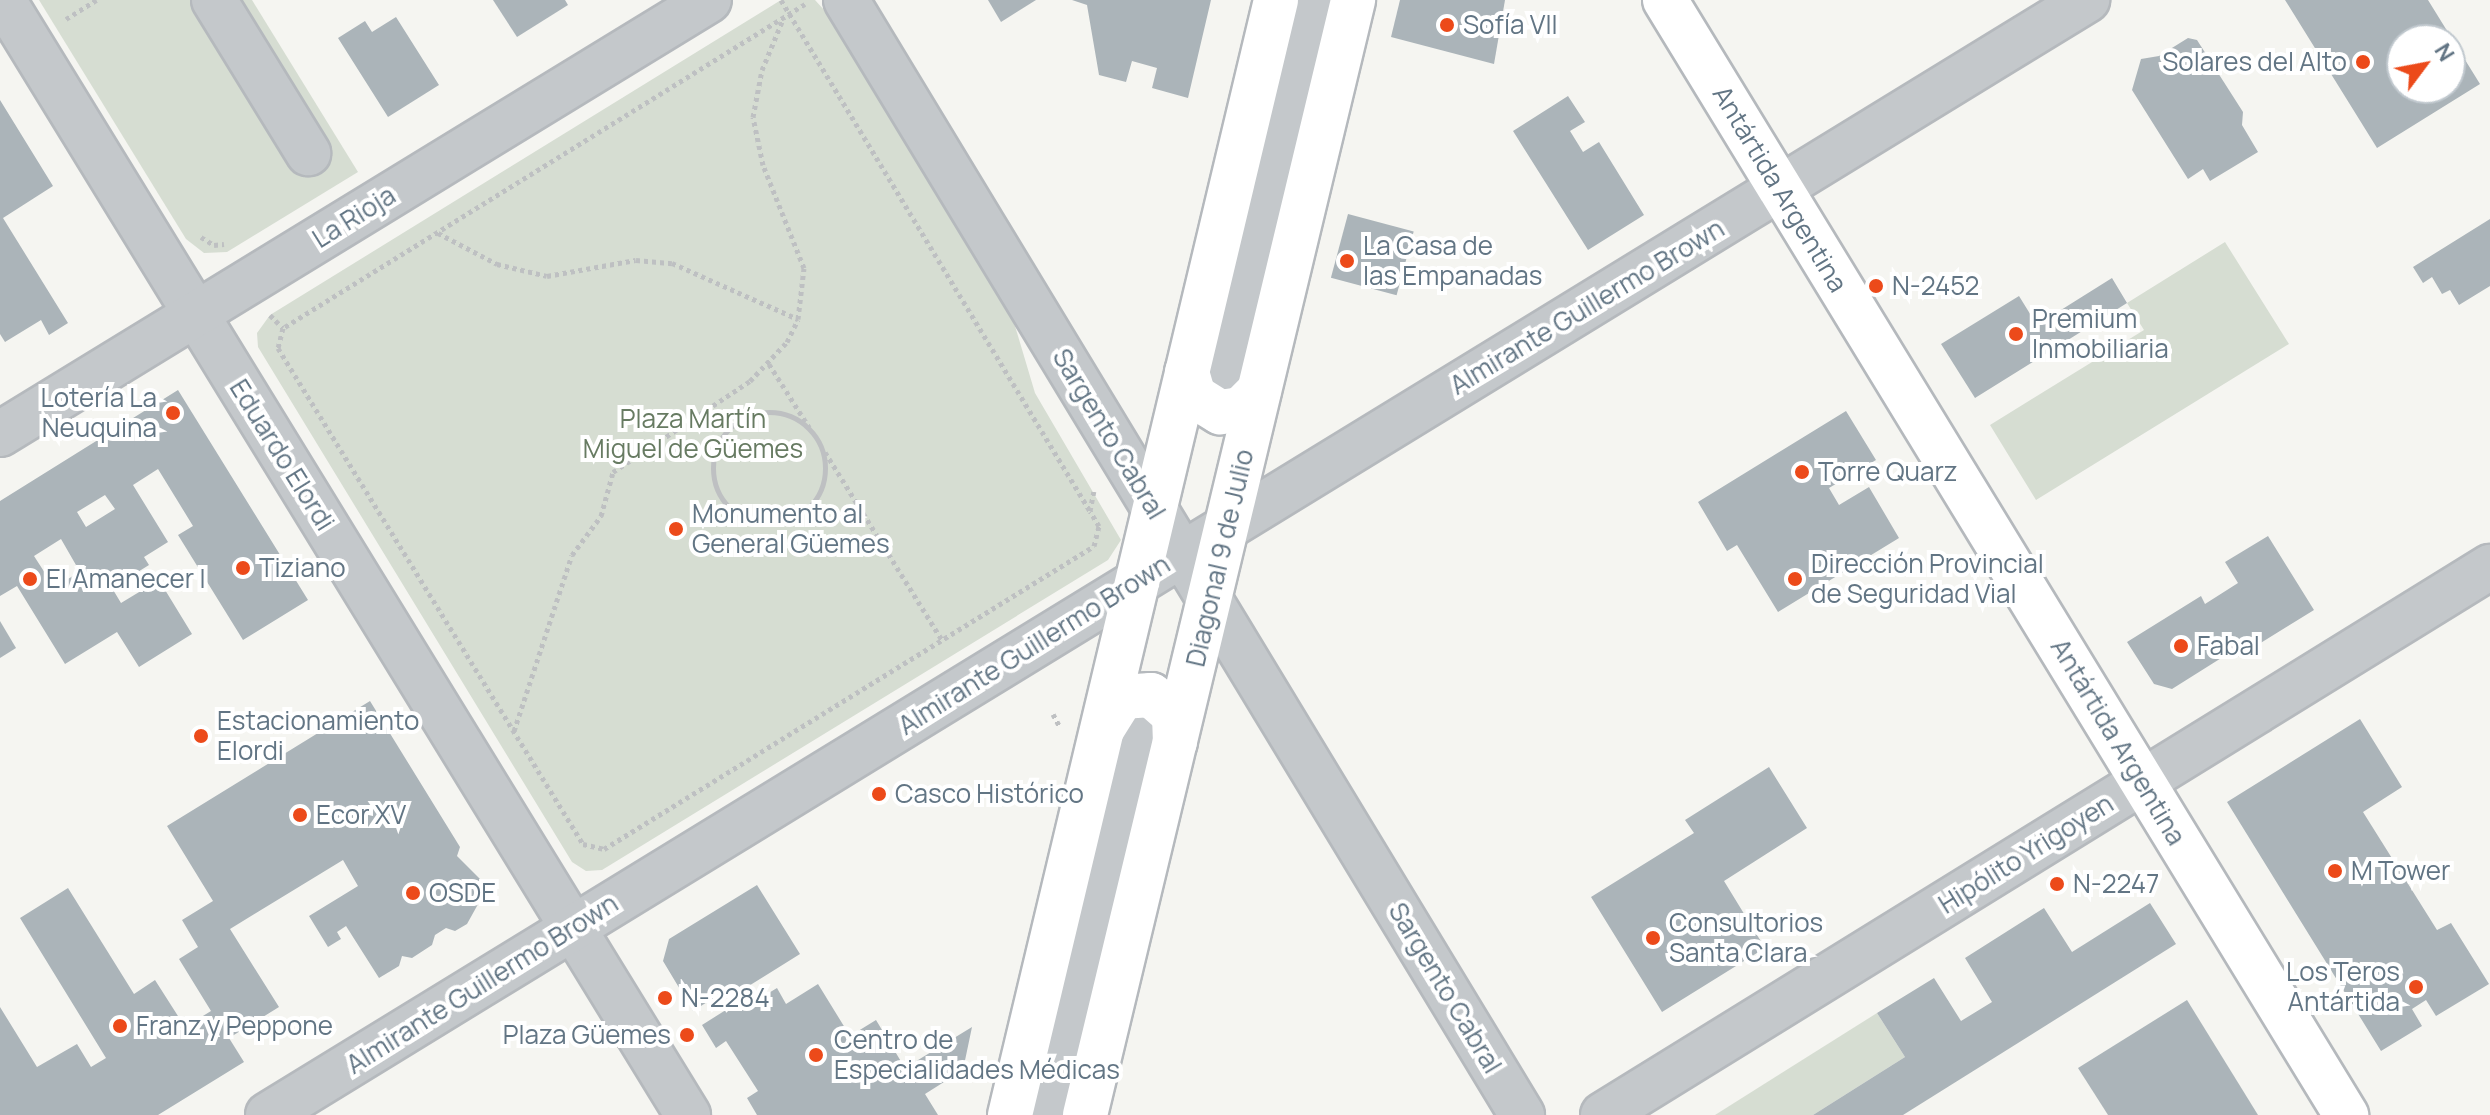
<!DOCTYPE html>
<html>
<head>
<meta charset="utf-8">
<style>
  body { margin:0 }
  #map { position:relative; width:2490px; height:1115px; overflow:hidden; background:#f5f5f1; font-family:Manrope,sans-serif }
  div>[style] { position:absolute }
  .green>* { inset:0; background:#d6ddd2 }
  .building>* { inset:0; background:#abb4b9; transform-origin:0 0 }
  .path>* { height:5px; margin-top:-2.5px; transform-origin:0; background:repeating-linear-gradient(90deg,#bec0c2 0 4px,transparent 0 8px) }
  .path>.ring { margin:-2.5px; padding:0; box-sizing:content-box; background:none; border:5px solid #bec0c2; border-radius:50% }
  .roads { filter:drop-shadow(2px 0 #b5b9bd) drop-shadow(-2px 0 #b5b9bd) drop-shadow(0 2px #b5b9bd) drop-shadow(0 -2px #b5b9bd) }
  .minor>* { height:44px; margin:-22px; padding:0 22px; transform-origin:22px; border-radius:22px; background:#c4c8cb }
  .major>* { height:44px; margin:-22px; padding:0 22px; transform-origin:22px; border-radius:22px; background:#fff }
  .dots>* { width:22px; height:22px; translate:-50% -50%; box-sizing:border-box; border:4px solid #fff; border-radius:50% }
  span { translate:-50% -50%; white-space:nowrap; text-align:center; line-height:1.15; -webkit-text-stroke:8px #fff; paint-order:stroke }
  .poi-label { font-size:26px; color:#627584 }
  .left { translate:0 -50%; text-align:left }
  .right { translate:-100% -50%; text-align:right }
  .street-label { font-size:26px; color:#627584 }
  .park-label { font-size:26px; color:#677b62 }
  .north { position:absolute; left:2386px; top:24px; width:80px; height:80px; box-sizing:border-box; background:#fff; border:2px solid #c0c8ce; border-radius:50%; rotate:58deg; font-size:22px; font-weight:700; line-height:32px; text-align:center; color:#627584 }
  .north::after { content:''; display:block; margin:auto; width:28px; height:36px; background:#ec4a1a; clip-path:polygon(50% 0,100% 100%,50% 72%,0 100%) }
</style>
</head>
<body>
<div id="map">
  <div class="green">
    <div style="clip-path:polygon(39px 0,252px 0,358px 172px,227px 252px,204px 253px,186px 239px)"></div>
    <div style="clip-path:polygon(781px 0,815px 0,825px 11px,999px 293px,1015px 326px,1035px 393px,1121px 540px,1108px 560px,602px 870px,586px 871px,572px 862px,258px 347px,257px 333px,270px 315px)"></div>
    <div style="clip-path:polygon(2225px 242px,2289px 344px,2036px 500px,1990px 425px,2144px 330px,2127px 303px)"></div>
    <div style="clip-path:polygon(1877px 1013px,1905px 1057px,1813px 1115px,1715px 1115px)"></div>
  </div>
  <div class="building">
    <div style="clip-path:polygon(493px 0,565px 0,568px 5px,517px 37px)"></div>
    <div style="clip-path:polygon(988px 0,1036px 0,1001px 22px)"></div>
    <div style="clip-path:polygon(1072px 0,1211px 0,1188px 98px,1152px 88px,1157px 68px,1132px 61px,1126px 82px,1099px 75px,1087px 5px)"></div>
    <div style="clip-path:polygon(1400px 0,1505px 0,1494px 64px,1391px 37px)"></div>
    <div style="clip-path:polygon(evenodd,2285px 0,2428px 0,2480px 84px,2377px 148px,2285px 0,2402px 40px,2450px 40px,2450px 88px,2402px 88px,2402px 40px)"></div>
    <div style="clip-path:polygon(396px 17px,439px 85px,388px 117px,338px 38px,365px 21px,372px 32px)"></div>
    <div style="clip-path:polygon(2188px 38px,2197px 40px,2243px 112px,2242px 125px,2258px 152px,2210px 181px,2203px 169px,2188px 179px,2132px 90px,2141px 59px,2159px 56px)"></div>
    <div style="clip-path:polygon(1568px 96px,1585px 122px,1570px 131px,1583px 152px,1599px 142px,1644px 215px,1588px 250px,1513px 131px)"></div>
    <div style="clip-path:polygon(0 100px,53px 186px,3px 218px,68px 323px,49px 335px,41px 320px,5px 342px,0 334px)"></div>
    <div style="left:1348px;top:214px;width:68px;height:66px;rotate:15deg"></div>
    <div style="clip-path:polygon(2490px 219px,2490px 286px,2459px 305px,2450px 290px,2442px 294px,2432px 277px,2423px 283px,2413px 267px)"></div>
    <div style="clip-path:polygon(2112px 278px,2127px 303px,1975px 398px,1941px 344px,2019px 296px,2037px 325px)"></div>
    <div style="clip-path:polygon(evenodd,178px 390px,308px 600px,243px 640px,178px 535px,193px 526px,158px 469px,133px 485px,168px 542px,144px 557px,149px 565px,112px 588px,121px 603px,159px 580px,192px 634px,139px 667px,117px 632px,65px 664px,17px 586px,0 596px,0 501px,178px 390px,105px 495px,115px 509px,86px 527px,77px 512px,105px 495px,178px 390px,61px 539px,80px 572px,54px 587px,34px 556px,61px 539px)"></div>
    <div style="clip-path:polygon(1846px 411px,1876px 460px,1829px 488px,1839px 505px,1869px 487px,1899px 538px,1778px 612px,1737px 545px,1727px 551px,1698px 502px)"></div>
    <div style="clip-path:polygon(2268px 536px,2314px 610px,2238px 657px,2234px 650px,2172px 689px,2154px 684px,2127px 642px,2201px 596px,2205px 604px,2238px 583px,2225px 562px)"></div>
    <div style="clip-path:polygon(0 621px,16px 648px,0 658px)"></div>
    <div style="clip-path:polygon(370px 701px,460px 847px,457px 856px,481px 880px,482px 897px,467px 924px,455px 931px,446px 928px,435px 935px,432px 945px,412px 958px,402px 956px,399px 966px,379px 978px,346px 926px,337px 932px,341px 939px,328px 947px,309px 916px,358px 886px,343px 860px,230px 929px,279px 1007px,229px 1038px,244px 1062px,158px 1115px,0 1115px,0 1007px,37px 1067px,77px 1044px,91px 1067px,106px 1058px,20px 918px,68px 888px,134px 994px,155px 980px,185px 1027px,211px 1011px,179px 959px,198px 947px,182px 920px,213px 901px,167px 826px)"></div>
    <div style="clip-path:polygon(2360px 719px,2402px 787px,2363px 812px,2437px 930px,2451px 923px,2489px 984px,2436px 1016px,2426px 1000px,2412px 1009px,2422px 1026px,2381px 1051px,2227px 802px)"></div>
    <div style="clip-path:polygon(1769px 767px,1807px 828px,1724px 881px,1765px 948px,1662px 1012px,1591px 897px,1694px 833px,1685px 820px)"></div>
    <div style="clip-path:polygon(757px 885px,800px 954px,739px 992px,734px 985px,693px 1011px,663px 961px,669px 939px)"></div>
    <div style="clip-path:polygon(2150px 903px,2176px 944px,1903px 1115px,1813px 1115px,1905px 1057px,1877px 1013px,1934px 978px,1961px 1021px,1992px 1002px,1965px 958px,2044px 908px,2072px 952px)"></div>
    <div style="clip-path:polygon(818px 984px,850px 1036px,876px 1020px,905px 1068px,972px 1027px,963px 1070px,925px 1094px,938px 1115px,757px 1115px,747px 1098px,758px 1091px,726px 1041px,716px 1048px,702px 1025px,748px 996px,752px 1003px,777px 988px,786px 1004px)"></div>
    <div style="clip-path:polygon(2187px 1000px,2258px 1115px,2108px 1115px,2078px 1068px)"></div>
  </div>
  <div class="path">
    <div style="left:781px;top:0;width:597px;rotate:58.84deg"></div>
    <div style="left:805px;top:4px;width:614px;rotate:148.17deg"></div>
    <div style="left:283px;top:328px;width:21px;rotate:104deg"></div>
    <div style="left:278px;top:348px;width:582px;rotate:58.41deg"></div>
    <div style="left:583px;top:844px;width:22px;rotate:13deg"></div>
    <div style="left:604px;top:849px;width:576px;rotate:-31.73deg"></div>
    <div style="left:1094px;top:546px;width:21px;rotate:-76deg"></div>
    <div style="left:1099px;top:526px;width:17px;rotate:-121deg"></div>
    <div style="left:1090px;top:511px;width:20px;rotate:-79deg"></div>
    <div style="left:66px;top:19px;width:36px;rotate:-32deg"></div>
    <div style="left:438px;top:233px;width:67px;rotate:27.7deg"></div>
    <div style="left:497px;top:264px;width:51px;rotate:13.5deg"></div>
    <div style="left:547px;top:276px;width:90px;rotate:-10.2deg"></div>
    <div style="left:636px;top:260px;width:36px;rotate:5deg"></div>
    <div style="left:672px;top:263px;width:138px;rotate:24deg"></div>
    <div style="left:201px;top:237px;width:15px;rotate:32deg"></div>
    <div style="left:214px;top:245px;width:10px;rotate:-6deg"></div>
    <div style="left:270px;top:315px;width:18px;rotate:45deg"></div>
    <div style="left:769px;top:364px;width:75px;rotate:57.6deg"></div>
    <div class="ring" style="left:713px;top:412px;width:107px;height:107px"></div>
    <div style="left:825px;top:452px;width:221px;rotate:58.1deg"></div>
    <div style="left:1053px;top:714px;width:15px;rotate:62deg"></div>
    <div style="left:514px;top:731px;width:185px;rotate:-71.8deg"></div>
    <div style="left:572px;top:555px;width:49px;rotate:-53.4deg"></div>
    <div style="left:601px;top:516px;width:46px;rotate:-74.7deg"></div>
    <div style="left:613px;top:472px;width:164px;rotate:-33.6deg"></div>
    <div style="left:750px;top:381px;width:54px;rotate:-46.5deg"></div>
    <div style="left:787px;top:342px;width:25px;rotate:-64deg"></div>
    <div style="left:798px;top:319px;width:51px;rotate:-83.3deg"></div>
    <div style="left:804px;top:268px;width:111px;rotate:-111.7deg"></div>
    <div style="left:763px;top:165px;width:49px;rotate:-101.8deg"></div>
    <div style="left:753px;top:117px;width:48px;rotate:-79.2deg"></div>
    <div style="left:762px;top:70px;width:57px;rotate:-67.5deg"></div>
  </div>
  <div class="roads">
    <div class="minor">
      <div style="left:3px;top:0;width:1309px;rotate:58.44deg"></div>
      <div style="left:214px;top:0;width:180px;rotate:58.4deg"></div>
      <div style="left:846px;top:0;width:1304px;rotate:58.77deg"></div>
      <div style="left:1223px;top:382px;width:393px;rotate:-76.3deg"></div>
      <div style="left:0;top:434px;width:831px;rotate:-31.47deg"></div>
      <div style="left:268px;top:1115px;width:2134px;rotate:-31.51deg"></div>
      <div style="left:1048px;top:1115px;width:393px;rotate:-76.6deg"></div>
      <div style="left:1603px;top:1115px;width:1043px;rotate:-31.71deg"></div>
    </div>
    <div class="major">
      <div style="left:1665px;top:0;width:1307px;rotate:58.58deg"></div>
      <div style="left:1187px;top:372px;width:25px;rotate:74deg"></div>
      <div style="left:1194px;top:396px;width:31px;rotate:32deg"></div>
      <div style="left:1220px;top:412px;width:21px;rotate:-8deg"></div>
      <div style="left:1241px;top:409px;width:25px;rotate:-45deg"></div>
      <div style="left:1103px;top:728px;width:36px;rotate:-58deg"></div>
      <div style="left:1122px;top:697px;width:29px;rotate:-4deg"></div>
      <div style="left:1151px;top:695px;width:30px;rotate:41deg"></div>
      <div style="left:1174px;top:715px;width:27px;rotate:88deg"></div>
      <div style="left:1010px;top:1115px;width:1146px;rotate:-76.58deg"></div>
      <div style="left:1085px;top:1115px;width:1147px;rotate:-76.48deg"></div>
    </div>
  </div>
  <div class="dots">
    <div style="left:1447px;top:25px;background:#ec4a1a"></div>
    <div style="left:2363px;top:62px;background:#ec4a1a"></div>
    <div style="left:1347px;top:261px;background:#ec4a1a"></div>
    <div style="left:1876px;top:286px;background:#ec4a1a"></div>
    <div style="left:2016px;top:334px;background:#ec4a1a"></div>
    <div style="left:173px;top:413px;background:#ec4a1a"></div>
    <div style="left:1802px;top:472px;background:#ec4a1a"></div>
    <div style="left:676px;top:529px;background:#ec4a1a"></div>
    <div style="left:243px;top:568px;background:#ec4a1a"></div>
    <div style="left:30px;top:579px;background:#ec4a1a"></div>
    <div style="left:1795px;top:579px;background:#ec4a1a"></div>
    <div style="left:2181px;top:646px;background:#ec4a1a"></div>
    <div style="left:201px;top:736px;background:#ec4a1a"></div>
    <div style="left:879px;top:794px;background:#ec4a1a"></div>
    <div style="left:300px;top:815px;background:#ec4a1a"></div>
    <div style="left:2335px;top:871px;background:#ec4a1a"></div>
    <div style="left:2057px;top:884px;background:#ec4a1a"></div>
    <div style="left:413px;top:893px;background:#ec4a1a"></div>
    <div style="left:1653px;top:938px;background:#ec4a1a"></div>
    <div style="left:2416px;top:987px;background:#ec4a1a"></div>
    <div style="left:665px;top:998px;background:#ec4a1a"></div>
    <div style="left:120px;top:1026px;background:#ec4a1a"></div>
    <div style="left:687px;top:1035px;background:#ec4a1a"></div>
    <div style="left:816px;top:1055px;background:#ec4a1a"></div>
  </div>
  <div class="poi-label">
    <span class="left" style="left:1463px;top:25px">Sofía VII</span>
    <span class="right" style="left:2347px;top:62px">Solares del Alto</span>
    <span class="left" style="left:1363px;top:261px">La Casa de<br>las Empanadas</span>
    <span class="left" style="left:1892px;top:286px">N-2452</span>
    <span class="left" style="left:2032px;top:334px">Premium<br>Inmobiliaria</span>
    <span class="right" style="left:157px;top:413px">Lotería La<br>Neuquina</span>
    <span class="left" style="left:1818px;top:472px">Torre Quarz</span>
    <span class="left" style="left:692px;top:529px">Monumento al<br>General Güemes</span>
    <span class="left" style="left:1811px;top:579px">Dirección Provincial<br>de Seguridad Vial</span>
    <span class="left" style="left:259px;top:568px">Tiziano</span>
    <span class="left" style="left:46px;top:579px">El Amanecer I</span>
    <span class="left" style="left:2197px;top:646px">Fabal</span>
    <span class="left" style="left:217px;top:736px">Estacionamiento<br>Elordi</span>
    <span class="left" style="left:895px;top:794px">Casco Histórico</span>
    <span class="left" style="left:316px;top:815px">Ecor XV</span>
    <span class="left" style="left:2351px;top:871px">M Tower</span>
    <span class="left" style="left:2073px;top:884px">N-2247</span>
    <span class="left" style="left:429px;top:893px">OSDE</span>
    <span class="left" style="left:1669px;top:938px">Consultorios<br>Santa Clara</span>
    <span class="right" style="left:2400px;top:987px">Los Teros<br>Antártida</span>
    <span class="left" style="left:681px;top:998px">N-2284</span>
    <span class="left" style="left:136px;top:1026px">Franz y Peppone</span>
    <span class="right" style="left:671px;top:1035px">Plaza Güemes</span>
    <span class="left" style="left:834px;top:1055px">Centro de<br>Especialidades Médicas</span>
  </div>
  <div class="street-label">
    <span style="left:1780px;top:189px;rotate:59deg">Antártida Argentina</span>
    <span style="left:354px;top:217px;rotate:-32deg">La Rioja</span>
    <span style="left:1587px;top:307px;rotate:-31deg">Almirante Guillermo Brown</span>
    <span style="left:1109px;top:434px;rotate:59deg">Sargento Cabral</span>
    <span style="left:282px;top:455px;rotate:58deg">Eduardo Elordi</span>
    <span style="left:1220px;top:558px;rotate:-77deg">Diagonal 9 de Julio</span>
    <span style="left:1034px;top:645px;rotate:-32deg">Almirante Guillermo Brown</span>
    <span style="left:2118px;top:742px;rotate:59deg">Antártida Argentina</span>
    <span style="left:2026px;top:854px;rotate:-32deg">Hipólito Yrigoyen</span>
    <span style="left:482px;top:984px;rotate:-32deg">Almirante Guillermo Brown</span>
    <span style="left:1445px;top:988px;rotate:59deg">Sargento Cabral</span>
  </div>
  <div class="park-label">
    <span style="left:693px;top:434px">Plaza Martín<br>Miguel de Güemes</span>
  </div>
  <div class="north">N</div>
</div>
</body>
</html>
